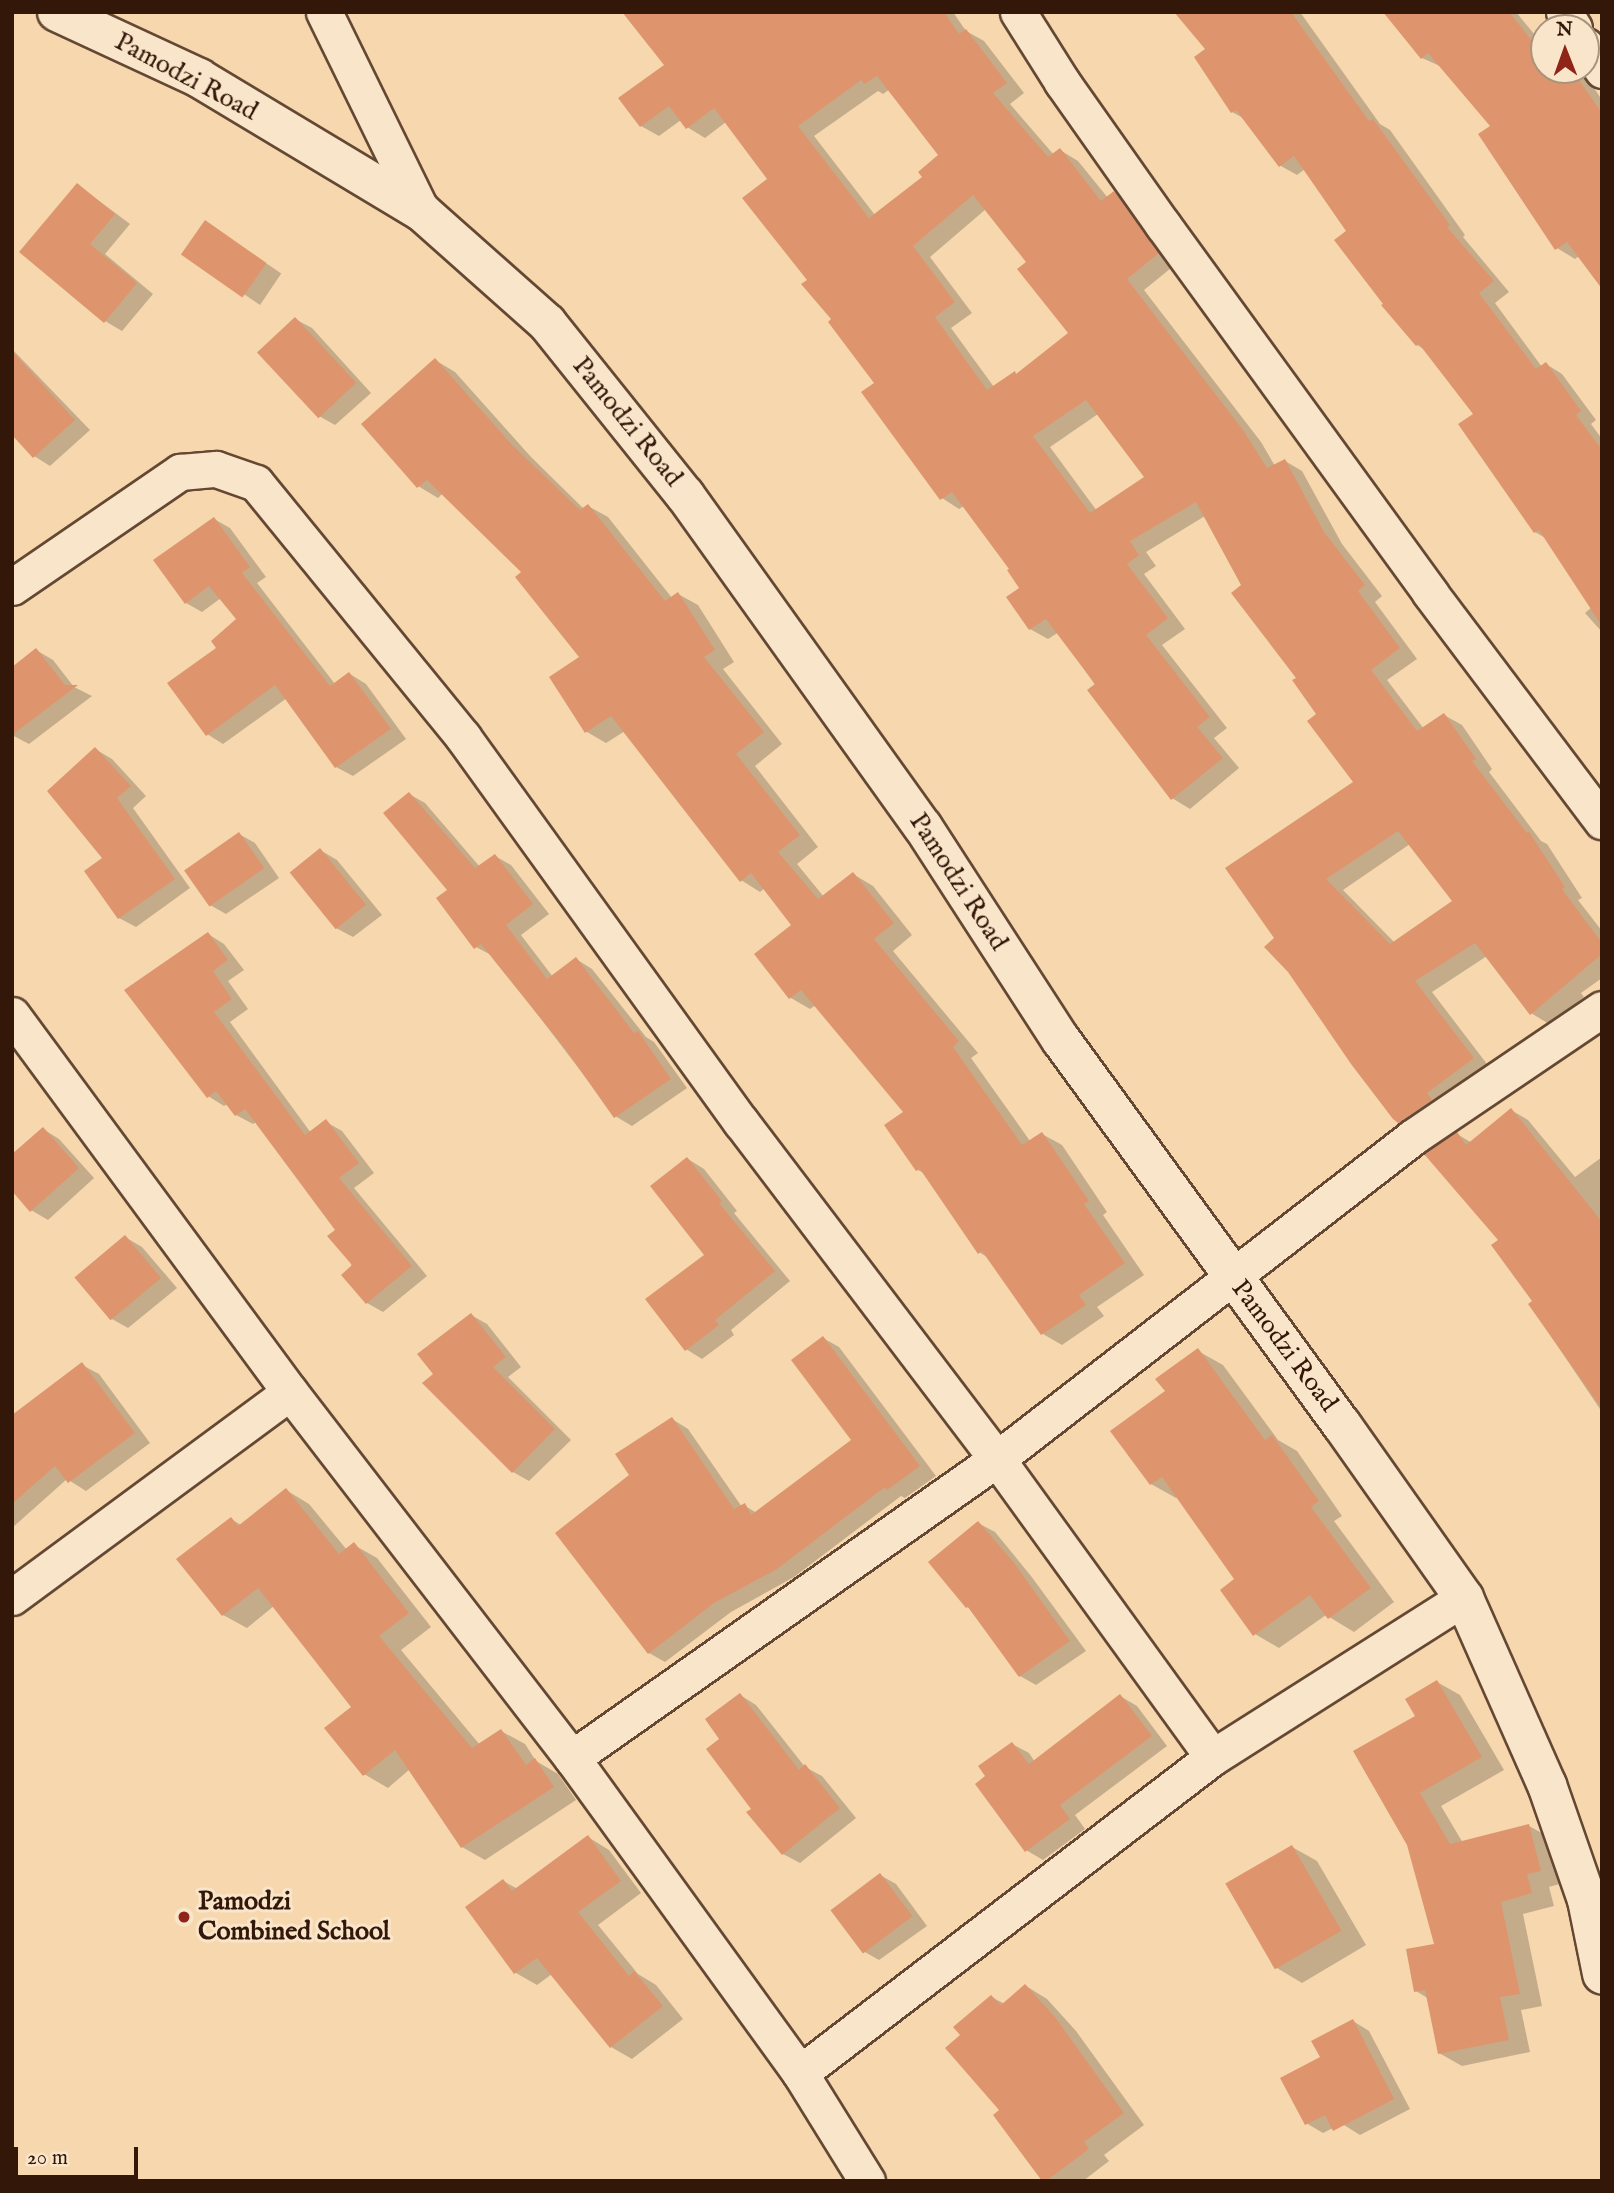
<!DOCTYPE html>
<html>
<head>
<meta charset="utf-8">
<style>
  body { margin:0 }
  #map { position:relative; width:1614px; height:2193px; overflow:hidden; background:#f6d7ae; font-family:"IM FELL English",serif }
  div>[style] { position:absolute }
  .shadow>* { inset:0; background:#0003; transform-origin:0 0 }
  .building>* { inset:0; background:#de956d; transform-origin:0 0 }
  .roads { filter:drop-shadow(2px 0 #644833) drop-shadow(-2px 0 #644833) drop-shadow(0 2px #644833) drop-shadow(0 -2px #644833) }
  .street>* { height:35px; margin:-17.5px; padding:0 17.5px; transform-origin:17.5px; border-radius:17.5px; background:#f9e5ca }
  .secondary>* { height:38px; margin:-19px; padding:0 19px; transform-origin:19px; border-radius:19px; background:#f9e5ca }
  .dots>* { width:19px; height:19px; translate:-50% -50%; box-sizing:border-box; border:4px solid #f9e5ca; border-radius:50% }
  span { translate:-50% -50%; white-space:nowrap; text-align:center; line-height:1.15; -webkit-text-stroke:6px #f9e5ca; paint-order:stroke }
  .street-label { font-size:26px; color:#33180a }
  .poi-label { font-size:26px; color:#33180a; font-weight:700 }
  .left { translate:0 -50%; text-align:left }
  .frame { position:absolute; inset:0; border:14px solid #33180a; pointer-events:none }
  .north { position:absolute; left:1530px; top:14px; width:70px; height:70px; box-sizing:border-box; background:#f9e5ca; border:2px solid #aa937d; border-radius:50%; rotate:359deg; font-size:19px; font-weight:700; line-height:28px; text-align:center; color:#33180a }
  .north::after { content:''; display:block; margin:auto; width:24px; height:32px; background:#8f2418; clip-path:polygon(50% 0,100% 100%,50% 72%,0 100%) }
  .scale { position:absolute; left:14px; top:2147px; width:124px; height:32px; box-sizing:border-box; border:4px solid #33180a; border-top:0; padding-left:9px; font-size:21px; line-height:24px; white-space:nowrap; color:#33180a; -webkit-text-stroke:5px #f9e5ca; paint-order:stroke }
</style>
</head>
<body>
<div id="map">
  <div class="shadow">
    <div style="clip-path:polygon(evenodd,624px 12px,953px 12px,966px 31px,984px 41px,1024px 93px,1010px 104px,1054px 155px,1060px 150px,1078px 161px,1108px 198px,1114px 193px,1132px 203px,1176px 264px,1144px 290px,1261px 442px,1275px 466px,1285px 461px,1302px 471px,1342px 544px,1382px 596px,1375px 602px,1417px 659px,1387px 680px,1424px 729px,1444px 715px,1462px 725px,1492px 769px,1489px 772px,1541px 841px,1547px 844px,1582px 898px,1578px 900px,1602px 931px,1602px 978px,1581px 993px,1584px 997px,1549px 1024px,1531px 1013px,1487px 956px,1432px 992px,1490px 1068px,1417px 1132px,1399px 1122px,1276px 938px,1356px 782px,1205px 516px,1146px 552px,1156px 566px,1144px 574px,1185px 629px,1162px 645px,1227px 728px,1214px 738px,1239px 768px,1190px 809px,1172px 798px,1059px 632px,1048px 639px,1030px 629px,1022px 589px,1012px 569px,964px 506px,959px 509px,942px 498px,876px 384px,809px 280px,769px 179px,726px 122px,705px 138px,687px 127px,681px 120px,659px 136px,641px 126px,667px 65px,624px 12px,890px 89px,941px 155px,924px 177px,875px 215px,814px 136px,878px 91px,883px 94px,890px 89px,624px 12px,986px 209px,1029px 262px,1070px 333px,1018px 375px,994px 387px,951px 328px,972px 313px,930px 257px,986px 209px,624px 12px,1098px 414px,1146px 478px,1097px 511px,1050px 447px,1098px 414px,624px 12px,1410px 844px,1454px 901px,1395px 943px,1343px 890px,1410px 844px)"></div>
    <div style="clip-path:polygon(1176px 12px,1300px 12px,1380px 124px,1390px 130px,1465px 235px,1463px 237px,1509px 292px,1495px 303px,1542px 367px,1546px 364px,1562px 374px,1596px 420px,1591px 424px,1602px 439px,1602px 632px,1585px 613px,1592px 607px,1547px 539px,1535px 532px,1475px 415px,1427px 351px,1417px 345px,1385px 304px,1348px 232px,1305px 169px,1297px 175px,1281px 166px,1245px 119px,1232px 112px,1207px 50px)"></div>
    <div style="clip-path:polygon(1401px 12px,1516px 12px,1544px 46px,1544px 70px,1572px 71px,1590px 82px,1602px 100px,1602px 286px,1579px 256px,1575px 259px,1557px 248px,1492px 126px,1442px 67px,1422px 58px)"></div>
    <div style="clip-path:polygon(78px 185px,130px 224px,105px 254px,153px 294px,122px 331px,105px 321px,21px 252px)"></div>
    <div style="left:205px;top:222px;width:92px;height:38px;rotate:34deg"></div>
    <div style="clip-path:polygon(295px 319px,312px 328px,371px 393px,335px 425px,319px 416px)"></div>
    <div style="clip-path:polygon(12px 349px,90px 430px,50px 466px,34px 456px,12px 432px)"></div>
    <div style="clip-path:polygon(435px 360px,455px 372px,531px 457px,584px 509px,588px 506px,608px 517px,672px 598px,678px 594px,698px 605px,734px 662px,723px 669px,782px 744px,755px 766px,818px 847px,797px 864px,824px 897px,853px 874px,873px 886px,912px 935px,893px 951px,978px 1053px,971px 1058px,1030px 1141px,1042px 1134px,1062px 1145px,1107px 1212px,1103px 1215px,1144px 1275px,1097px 1307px,1104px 1316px,1062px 1345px,1043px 1334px,990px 1259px,979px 1252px,927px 1175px,918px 1170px,905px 1113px,816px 1005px,810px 1009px,791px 998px,794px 926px,765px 888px,760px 892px,741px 880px,625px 731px,606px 743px,587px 732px,582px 658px,524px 572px,443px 493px,438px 498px,418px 486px)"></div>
    <div style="clip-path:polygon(214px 519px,230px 528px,266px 577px,257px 583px,335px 684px,350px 674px,366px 684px,406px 739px,353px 776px,336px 767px,287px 698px,223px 744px,207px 734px,218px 648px,238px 619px,221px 598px,202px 612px,186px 603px)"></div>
    <div style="clip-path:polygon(36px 650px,53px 660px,74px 687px,92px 696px,29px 744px,12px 735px,12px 669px)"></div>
    <div style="clip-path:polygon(95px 749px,112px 759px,146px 796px,133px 808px,190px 888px,136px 927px,119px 918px,105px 858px)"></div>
    <div style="clip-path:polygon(409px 794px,425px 803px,480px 867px,495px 856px,511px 865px,549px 914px,521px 935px,553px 977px,576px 959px,592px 969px,646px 1037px,654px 1042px,687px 1088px,632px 1126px,615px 1116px,493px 956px,476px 947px)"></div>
    <div style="clip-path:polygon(239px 834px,255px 843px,279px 878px,226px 914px,210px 905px)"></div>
    <div style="clip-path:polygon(320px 850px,337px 860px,382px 915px,353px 937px,336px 928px)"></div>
    <div style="clip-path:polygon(208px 934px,224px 944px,244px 970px,228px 981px,248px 1009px,230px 1022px,311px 1133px,326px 1122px,342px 1131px,374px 1173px,354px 1188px,427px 1276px,383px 1312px,367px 1303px,337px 1230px,256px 1122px,253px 1124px,236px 1115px,228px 1104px,224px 1106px,208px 1096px)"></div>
    <div style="clip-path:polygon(1511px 1110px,1528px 1120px,1575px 1177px,1602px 1157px,1602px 1412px,1530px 1305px,1535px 1301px,1500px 1240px,1457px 1134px,1472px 1143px)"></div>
    <div style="clip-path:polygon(43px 1129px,59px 1139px,94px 1178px,48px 1220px,31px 1210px)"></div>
    <div style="clip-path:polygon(688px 1159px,704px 1169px,737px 1211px,734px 1213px,790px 1281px,731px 1330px,734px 1335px,702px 1359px,686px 1349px,706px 1255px)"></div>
    <div style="clip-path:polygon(125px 1237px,142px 1247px,177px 1288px,128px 1328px,112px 1319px,77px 1277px)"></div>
    <div style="clip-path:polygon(471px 1315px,487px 1324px,521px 1367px,508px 1377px,571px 1440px,529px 1481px,513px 1472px,435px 1374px)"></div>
    <div style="clip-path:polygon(823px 1338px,839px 1347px,936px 1476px,905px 1498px,901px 1496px,794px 1577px,731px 1612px,665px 1662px,649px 1653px,632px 1475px,672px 1419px,688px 1429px,742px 1507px,745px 1506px,757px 1513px,853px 1440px)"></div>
    <div style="clip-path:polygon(1198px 1351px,1223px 1365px,1278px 1440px,1297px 1451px,1342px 1516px,1334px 1521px,1394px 1602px,1354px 1632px,1326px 1615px,1279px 1648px,1255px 1634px,1237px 1579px,1178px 1497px,1176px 1498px,1151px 1484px,1113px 1431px,1167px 1392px)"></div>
    <div style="clip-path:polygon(82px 1365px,99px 1374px,150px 1443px,86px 1491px,67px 1479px,12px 1528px,12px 1417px)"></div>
    <div style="clip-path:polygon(286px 1490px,309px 1504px,347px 1550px,354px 1545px,377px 1558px,431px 1627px,401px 1650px,480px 1745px,501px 1731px,525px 1744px,536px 1761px,558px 1774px,576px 1800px,485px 1860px,462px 1847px,410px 1769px,388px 1788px,364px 1774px,353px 1707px,274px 1606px,247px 1628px,223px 1615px,231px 1519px,241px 1525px)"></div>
    <div style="clip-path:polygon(978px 1523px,995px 1532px,1031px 1576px,1086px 1651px,1036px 1685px,1020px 1676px,968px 1607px)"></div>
    <div style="clip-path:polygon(1437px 1682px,1460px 1695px,1504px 1770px,1441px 1806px,1463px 1843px,1529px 1826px,1551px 1838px,1563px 1883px,1549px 1887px,1554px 1906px,1523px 1914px,1542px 2006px,1521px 2010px,1530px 2052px,1462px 2066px,1439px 2053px,1429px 1999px,1416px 1991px,1436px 1945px,1409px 1845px,1417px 1716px)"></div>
    <div style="clip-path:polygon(740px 1695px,756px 1705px,805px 1767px,822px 1776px,856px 1818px,800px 1863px,783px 1854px,753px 1809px,721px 1740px)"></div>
    <div style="clip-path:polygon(1120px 1696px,1137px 1706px,1167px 1746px,1075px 1815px,1085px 1829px,1043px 1860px,1026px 1850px,988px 1777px,1012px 1744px,1029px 1753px,1035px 1762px)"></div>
    <div style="clip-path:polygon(588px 1837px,609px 1850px,641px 1893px,598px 1925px,638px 1974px,656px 1985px,683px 2019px,632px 2059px,611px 2047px,552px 1974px,537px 1985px,516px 1973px,503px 1881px,518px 1889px)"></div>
    <div style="clip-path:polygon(1292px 1847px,1317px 1861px,1366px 1945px,1302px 1983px,1277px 1968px)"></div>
    <div style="clip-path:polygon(880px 1875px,896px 1884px,927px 1926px,879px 1960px,863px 1951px)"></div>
    <div style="clip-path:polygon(1026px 1986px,1047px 1999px,1076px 2031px,1144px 2125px,1104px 2155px,1109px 2161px,1083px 2181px,1044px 2181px,1002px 2111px,963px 2036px,991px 1997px,1005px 2004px)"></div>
    <div style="clip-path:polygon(1353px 2021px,1369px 2031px,1410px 2109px,1360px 2135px,1344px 2125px,1345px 2122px,1323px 2133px,1306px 2123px,1322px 2058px)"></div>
  </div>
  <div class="building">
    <div style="clip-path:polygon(evenodd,622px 12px,944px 12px,959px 34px,966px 29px,1007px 83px,993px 93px,1048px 157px,1060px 148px,1101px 201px,1114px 191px,1159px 253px,1127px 279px,1243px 430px,1267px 468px,1285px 459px,1324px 532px,1365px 585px,1358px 591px,1400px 648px,1371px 670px,1417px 731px,1444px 713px,1476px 759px,1472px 761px,1527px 833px,1529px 832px,1565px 887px,1562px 889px,1602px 943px,1602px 954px,1530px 1015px,1475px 943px,1415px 981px,1474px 1058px,1427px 1093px,1432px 1100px,1398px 1123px,1393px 1119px,1351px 1064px,1288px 972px,1264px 947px,1274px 938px,1225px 868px,1353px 782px,1307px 721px,1316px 714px,1292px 680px,1296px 678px,1231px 593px,1241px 585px,1196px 502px,1130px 541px,1139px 555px,1127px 564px,1168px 618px,1146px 635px,1210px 717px,1197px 727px,1223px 758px,1171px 800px,1087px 690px,1095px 684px,1046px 619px,1029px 630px,1006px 597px,1019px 588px,1007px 570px,1009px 569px,952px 492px,940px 500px,861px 392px,874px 383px,828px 322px,831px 319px,801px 284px,807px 280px,742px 198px,767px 179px,714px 108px,686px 129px,669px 106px,640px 127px,618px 98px,664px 65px,622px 12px,877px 76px,938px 155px,918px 172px,922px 177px,869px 218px,798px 126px,861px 80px,864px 84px,877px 76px,622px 12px,973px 195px,1026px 262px,1017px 269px,1068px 333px,1016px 374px,1015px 371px,987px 390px,935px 317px,955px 302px,913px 246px,973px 195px,622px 12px,1086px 400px,1144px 477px,1090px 513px,1033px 436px,1086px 400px,622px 12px,1398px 831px,1452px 901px,1390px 944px,1326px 879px,1398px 831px)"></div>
    <div style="clip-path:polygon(1174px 12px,1291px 12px,1369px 121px,1373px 119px,1450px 225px,1447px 227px,1494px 281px,1479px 293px,1536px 369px,1546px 362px,1581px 411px,1576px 415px,1602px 450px,1602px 626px,1539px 530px,1534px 533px,1458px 424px,1473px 414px,1419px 344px,1416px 346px,1381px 305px,1383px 304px,1334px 240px,1346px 231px,1294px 156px,1279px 167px,1236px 110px,1231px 113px,1194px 57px,1205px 49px)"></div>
    <div style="clip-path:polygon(1383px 12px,1509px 12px,1544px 56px,1544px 70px,1572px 70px,1602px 113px,1602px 289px,1567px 242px,1555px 250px,1478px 134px,1490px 126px,1428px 53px,1421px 59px)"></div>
    <div style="clip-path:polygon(77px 183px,115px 214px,90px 244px,137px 283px,104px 323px,19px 252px)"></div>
    <div style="left:205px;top:220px;width:75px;height:42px;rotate:35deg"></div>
    <div style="left:295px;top:317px;width:90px;height:52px;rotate:47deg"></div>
    <div style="clip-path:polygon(12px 351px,75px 420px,33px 458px,12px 435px)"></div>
    <div style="clip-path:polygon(435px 358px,511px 444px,580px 510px,588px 504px,665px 601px,678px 592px,715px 650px,704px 657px,764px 732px,736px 754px,800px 835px,778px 852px,818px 899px,853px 872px,894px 923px,874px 939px,959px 1041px,953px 1047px,1022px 1145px,1042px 1132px,1089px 1201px,1084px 1204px,1125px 1263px,1079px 1295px,1086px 1305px,1041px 1335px,982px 1251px,978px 1254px,920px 1169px,916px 1171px,884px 1125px,903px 1112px,801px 990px,789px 999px,754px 954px,791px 925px,751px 873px,740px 882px,611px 716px,585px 733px,549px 677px,579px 657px,515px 577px,521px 572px,427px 480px,417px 488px,361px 424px)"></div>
    <div style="clip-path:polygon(214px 517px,250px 567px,242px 573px,330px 686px,349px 672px,391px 729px,335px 768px,275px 685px,206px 736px,167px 683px,216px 648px,211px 641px,236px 619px,209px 586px,185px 604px,153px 560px)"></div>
    <div style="clip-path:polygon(36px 648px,65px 685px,78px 685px,12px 735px,12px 667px)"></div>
    <div style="clip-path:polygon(95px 747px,131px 786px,117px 798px,175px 879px,118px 919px,84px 871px,102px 858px,47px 791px)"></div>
    <div style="clip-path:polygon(409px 792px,475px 868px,495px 854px,533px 904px,506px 925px,547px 979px,576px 957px,634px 1033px,638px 1031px,671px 1079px,614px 1118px,566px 1050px,481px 944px,474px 949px,436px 898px,447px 890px,383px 813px)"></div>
    <div style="left:239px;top:832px;width:44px;height:67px;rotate:55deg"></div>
    <div style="left:320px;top:848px;width:73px;height:39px;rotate:51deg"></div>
    <div style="clip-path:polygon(208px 932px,228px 960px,213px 971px,232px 999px,214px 1012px,305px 1135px,326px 1119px,359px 1163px,339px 1178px,412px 1266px,366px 1304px,341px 1275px,352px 1265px,327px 1236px,335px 1230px,245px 1109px,235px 1116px,216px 1091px,207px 1098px,124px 990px)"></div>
    <div style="clip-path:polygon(1511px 1108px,1602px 1222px,1602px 1409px,1528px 1304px,1532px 1301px,1491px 1245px,1498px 1240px,1424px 1154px,1457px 1132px,1466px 1145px)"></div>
    <div style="clip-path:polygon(43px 1127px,79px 1168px,30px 1212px,12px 1191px,12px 1154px)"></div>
    <div style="clip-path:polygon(687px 1157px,722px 1201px,719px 1203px,775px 1271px,715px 1320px,719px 1325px,685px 1351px,645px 1299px,704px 1255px,650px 1186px)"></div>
    <div style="left:125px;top:1235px;width:56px;height:66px;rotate:50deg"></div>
    <div style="clip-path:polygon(471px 1313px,506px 1357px,493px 1367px,555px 1429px,512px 1473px,422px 1383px,433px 1374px,417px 1354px)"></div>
    <div style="clip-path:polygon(823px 1336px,920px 1466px,887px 1490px,885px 1487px,777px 1569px,714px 1603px,648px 1654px,555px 1533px,629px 1475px,615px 1454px,672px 1417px,734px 1509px,745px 1503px,751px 1515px,851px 1440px,791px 1360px)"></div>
    <div style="clip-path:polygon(1198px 1348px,1265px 1440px,1272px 1435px,1319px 1501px,1311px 1507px,1371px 1588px,1328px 1619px,1310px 1595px,1253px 1636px,1220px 1590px,1234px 1579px,1162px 1477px,1150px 1485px,1110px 1431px,1165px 1391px,1155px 1379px)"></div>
    <div style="clip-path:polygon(82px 1362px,135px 1433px,68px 1483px,55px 1466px,12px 1504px,12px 1415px)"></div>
    <div style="clip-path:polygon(286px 1488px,339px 1554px,354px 1542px,409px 1613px,379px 1636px,472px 1748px,501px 1729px,526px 1765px,535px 1758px,554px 1787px,461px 1848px,395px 1750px,363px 1776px,324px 1728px,351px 1707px,258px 1588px,222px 1616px,176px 1559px,231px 1517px,238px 1526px)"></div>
    <div style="clip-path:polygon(978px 1521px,1015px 1564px,1070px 1641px,1019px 1677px,968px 1607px,966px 1608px,928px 1562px)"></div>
    <div style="clip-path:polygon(1437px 1680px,1482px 1757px,1420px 1793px,1450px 1844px,1529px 1824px,1541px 1871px,1527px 1874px,1532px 1893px,1501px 1902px,1520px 1994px,1500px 1997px,1509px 2040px,1438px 2054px,1425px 1990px,1414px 1992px,1406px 1949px,1434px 1944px,1407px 1845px,1353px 1751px,1415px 1716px,1405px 1699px)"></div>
    <div style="clip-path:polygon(740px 1693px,799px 1770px,805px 1764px,840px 1808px,782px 1855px,746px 1812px,751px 1809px,706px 1749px,719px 1739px,705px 1719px)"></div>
    <div style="clip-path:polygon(1120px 1694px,1152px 1736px,1060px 1805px,1070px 1819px,1025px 1852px,975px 1784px,985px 1776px,978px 1766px,1012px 1742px,1029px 1764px)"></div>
    <div style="clip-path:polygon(588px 1835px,621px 1881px,578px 1912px,629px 1976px,634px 1971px,663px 2006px,610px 2048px,537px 1958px,514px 1974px,465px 1907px,503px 1879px,512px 1891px)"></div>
    <div style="left:1292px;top:1845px;width:99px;height:77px;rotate:60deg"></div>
    <div style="left:880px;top:1873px;width:54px;height:62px;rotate:53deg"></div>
    <div style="clip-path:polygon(1025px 1984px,1055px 2017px,1124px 2113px,1084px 2142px,1089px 2149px,1046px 2181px,1042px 2181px,993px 2115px,999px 2110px,945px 2048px,960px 2035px,953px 2027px,991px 1995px,1001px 2005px)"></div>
    <div style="clip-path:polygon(1353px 2019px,1394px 2099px,1333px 2131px,1325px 2115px,1305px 2125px,1280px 2078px,1320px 2057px,1311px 2041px)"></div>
  </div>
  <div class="roads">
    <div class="street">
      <div style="left:324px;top:12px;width:223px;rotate:63.9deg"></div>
      <div style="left:1018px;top:12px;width:83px;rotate:57.8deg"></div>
      <div style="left:1062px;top:82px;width:175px;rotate:54.8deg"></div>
      <div style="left:1163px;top:225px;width:455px;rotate:54deg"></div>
      <div style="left:1430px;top:593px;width:286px;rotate:53deg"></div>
      <div style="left:1564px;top:12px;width:19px;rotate:58deg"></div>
      <div style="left:1586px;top:46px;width:29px;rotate:56deg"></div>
      <div style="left:12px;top:587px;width:204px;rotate:-34.4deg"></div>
      <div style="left:180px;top:472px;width:36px;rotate:-5deg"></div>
      <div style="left:216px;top:469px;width:42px;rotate:19.3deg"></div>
      <div style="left:256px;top:483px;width:328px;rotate:50.8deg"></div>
      <div style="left:463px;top:737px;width:475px;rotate:54.2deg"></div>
      <div style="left:741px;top:1122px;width:423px;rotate:52.8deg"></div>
      <div style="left:997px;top:1459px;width:368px;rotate:54.1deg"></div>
      <div style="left:12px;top:1015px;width:468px;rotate:53.6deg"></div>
      <div style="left:290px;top:1392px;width:462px;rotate:52.4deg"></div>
      <div style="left:572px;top:1758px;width:389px;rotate:54.1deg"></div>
      <div style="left:800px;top:2073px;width:127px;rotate:58.2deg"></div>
      <div style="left:12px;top:1597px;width:345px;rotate:-36.4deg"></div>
      <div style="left:572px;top:1758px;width:520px;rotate:-35.13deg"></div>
      <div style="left:997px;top:1459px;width:526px;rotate:-37.74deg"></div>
      <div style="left:1413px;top:1137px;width:228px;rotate:-34.1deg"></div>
      <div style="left:800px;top:2073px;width:520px;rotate:-37.42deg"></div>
      <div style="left:1213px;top:1757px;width:297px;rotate:-32.4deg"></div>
    </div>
    <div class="secondary">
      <div style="left:57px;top:12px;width:157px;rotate:24.9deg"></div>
      <div style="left:199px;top:78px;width:260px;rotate:31deg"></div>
      <div style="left:422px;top:212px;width:167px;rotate:41.6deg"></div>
      <div style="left:547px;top:323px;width:221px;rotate:51.3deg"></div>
      <div style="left:685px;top:495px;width:408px;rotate:54.4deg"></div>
      <div style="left:923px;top:827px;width:254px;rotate:57.1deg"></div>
      <div style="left:1061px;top:1040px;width:477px;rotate:53.9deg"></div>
      <div style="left:1342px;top:1425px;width:212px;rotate:54.8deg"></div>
      <div style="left:1464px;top:1598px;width:205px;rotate:66.1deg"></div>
      <div style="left:1547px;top:1785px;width:122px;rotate:70.8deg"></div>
      <div style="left:1587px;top:1900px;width:76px;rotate:78.5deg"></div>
    </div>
  </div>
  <div class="dots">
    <div style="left:184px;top:1917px;background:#8f2418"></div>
  </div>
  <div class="street-label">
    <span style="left:186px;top:77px;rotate:28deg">Pamodzi Road</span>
    <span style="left:627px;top:422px;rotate:51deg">Pamodzi Road</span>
    <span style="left:958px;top:882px;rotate:57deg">Pamodzi Road</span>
    <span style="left:1284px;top:1346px;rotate:53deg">Pamodzi Road</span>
  </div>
  <div class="poi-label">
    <span class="left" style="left:198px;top:1917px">Pamodzi<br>Combined School</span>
  </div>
  <div class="frame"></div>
  <div class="north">N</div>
  <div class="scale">20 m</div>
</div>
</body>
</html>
